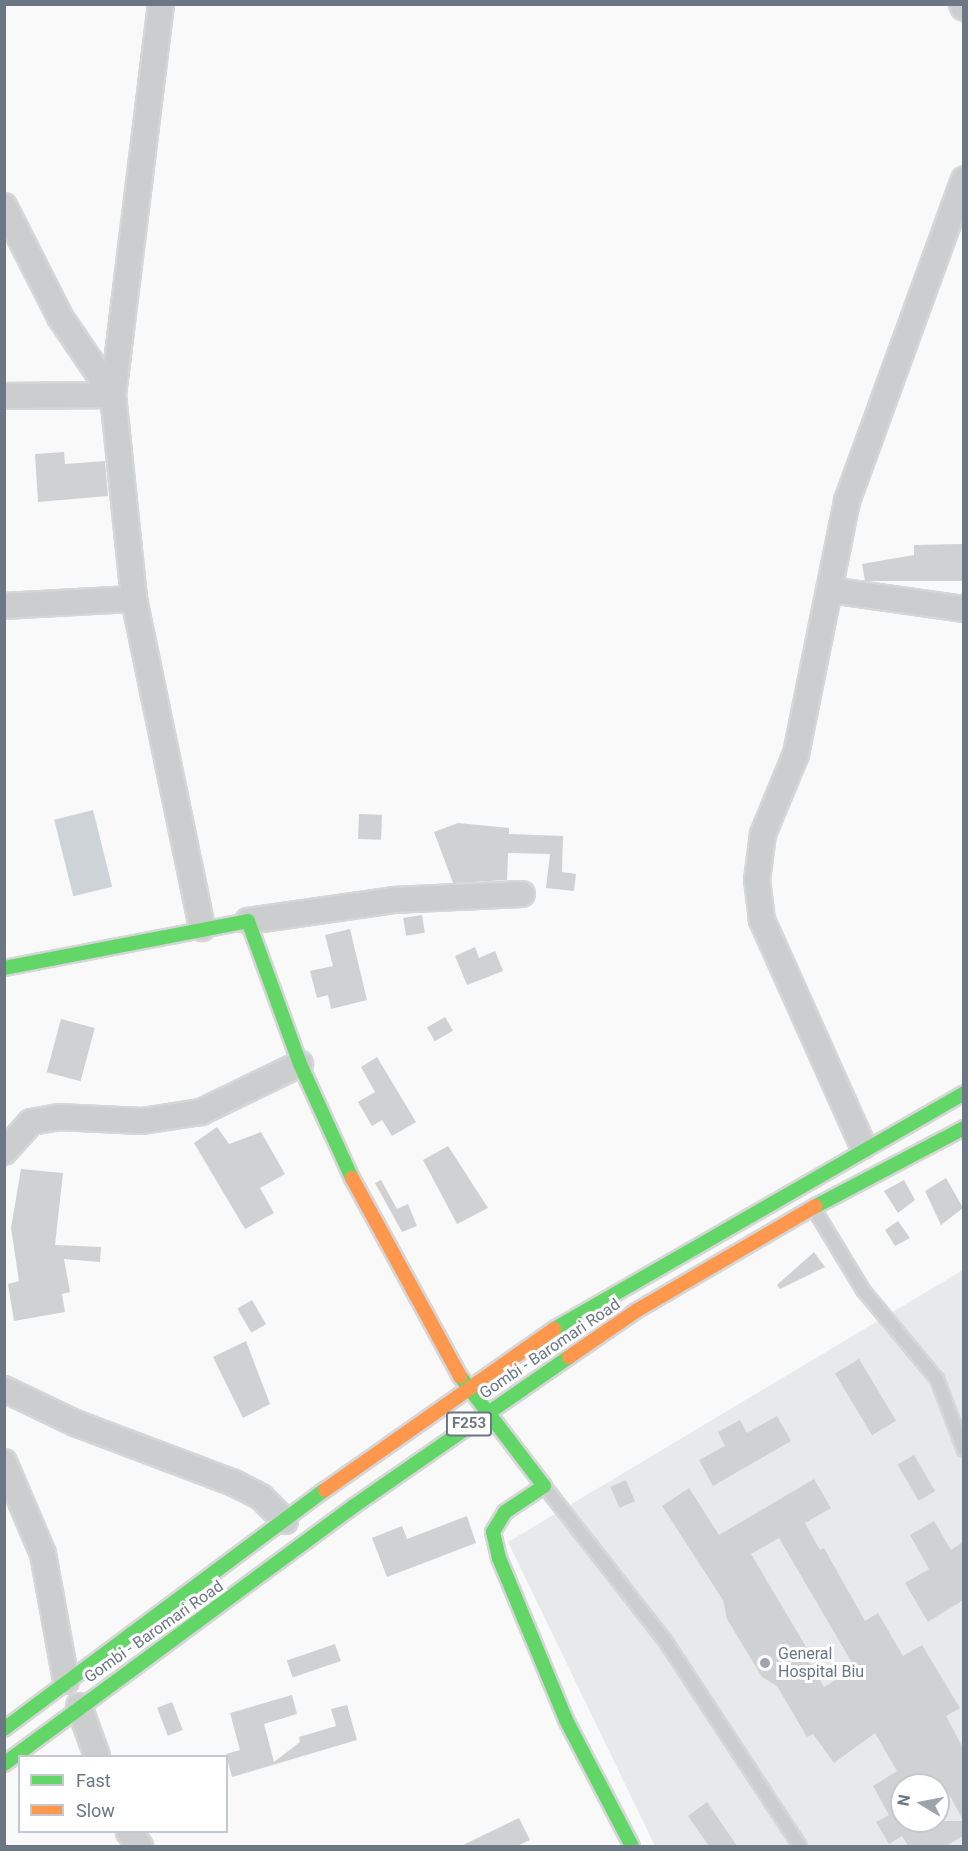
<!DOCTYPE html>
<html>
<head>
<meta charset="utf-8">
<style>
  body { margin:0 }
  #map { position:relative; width:968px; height:1851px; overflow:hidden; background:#f9f9f9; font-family:Roboto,sans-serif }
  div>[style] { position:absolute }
  .built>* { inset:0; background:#e8e9ea }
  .water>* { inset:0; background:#ced3d7; transform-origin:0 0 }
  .building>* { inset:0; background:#d0d1d2; transform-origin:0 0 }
  .roads { filter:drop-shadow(2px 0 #d5d6d7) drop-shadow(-2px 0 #d5d6d7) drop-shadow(0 2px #d5d6d7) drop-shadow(0 -2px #d5d6d7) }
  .lane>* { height:12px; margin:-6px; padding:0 6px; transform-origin:6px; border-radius:6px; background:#cccdce }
  .street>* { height:24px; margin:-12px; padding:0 12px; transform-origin:12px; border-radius:12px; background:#cccdce }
  .fast>* { height:14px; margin:-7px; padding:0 7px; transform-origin:7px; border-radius:7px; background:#63d668 }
  .slow>* { height:14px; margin:-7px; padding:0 7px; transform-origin:7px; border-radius:7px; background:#ff974d }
  .dots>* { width:16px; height:16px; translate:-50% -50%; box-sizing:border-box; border:3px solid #fff; border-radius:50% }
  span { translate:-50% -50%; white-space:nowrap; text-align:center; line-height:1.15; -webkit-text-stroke:6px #fff; paint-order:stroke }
  .shield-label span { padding:2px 4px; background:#fff; border:2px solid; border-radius:4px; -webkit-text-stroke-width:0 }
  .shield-label { font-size:15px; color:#6c7786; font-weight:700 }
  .street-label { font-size:16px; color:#6c7786 }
  .poi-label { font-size:16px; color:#6c7786 }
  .left { translate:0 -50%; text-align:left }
  .frame { position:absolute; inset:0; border:6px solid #6c7786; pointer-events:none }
  .legend { position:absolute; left:18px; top:1755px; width:210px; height:78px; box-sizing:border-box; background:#fff; border:2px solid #c4c9cf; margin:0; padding:8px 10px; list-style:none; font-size:18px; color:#6c7786 }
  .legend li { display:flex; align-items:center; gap:12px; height:30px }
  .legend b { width:30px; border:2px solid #c4c9cf }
  .north { position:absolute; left:890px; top:1773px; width:60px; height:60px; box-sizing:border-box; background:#fff; border:2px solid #c4c9cf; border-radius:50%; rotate:280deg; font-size:16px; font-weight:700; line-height:24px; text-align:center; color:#6c7786 }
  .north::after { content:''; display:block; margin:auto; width:21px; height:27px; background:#9da4ae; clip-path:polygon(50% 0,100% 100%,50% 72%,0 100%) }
</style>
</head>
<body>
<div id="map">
  <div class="built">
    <div style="clip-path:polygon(evenodd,963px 1270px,963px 1846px,655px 1846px,508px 1542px,963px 1270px,902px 1785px,938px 1785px,938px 1821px,902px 1821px,902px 1785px)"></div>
  </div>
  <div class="water">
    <div style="left:93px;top:810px;width:79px;height:40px;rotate:76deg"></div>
  </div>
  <div class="building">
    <div style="clip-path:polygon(64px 452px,65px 464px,105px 461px,108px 496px,38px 502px,35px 454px)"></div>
    <div style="clip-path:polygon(963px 544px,963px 581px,865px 581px,862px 564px,914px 555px,914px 545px)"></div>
    <div style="left:359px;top:814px;width:23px;height:25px;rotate:2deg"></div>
    <div style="clip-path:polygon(458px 823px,509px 828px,509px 834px,563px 836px,562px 872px,576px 874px,574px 891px,546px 888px,550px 854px,508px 853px,507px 880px,453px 883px,434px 832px)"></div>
    <div style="left:422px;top:915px;width:18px;height:19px;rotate:81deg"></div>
    <div style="clip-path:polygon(350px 929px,367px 1000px,331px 1009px,328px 995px,317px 998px,310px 971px,333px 966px,325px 935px)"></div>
    <div style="clip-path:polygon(475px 947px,479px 958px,495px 951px,503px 971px,467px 985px,455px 956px)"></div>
    <div style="left:445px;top:1017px;width:16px;height:21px;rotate:60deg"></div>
    <div style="left:61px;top:1019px;width:35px;height:55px;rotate:15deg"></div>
    <div style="clip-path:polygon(377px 1057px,416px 1122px,392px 1136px,382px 1120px,372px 1126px,358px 1102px,375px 1092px,361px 1067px)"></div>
    <div style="clip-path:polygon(217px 1127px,229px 1144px,261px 1132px,285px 1174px,260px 1188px,274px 1213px,245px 1229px,194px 1143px)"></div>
    <div style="clip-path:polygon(448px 1146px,488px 1208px,457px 1224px,423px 1160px)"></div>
    <div style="clip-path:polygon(21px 1169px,63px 1173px,55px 1245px,101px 1247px,100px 1262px,64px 1259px,70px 1292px,62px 1294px,65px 1312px,14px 1321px,8px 1284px,19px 1281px,11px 1228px)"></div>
    <div style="clip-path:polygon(946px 1178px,963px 1208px,941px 1225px,925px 1191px)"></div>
    <div style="clip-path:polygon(381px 1180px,397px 1209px,408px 1204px,417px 1226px,402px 1232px,375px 1183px)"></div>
    <div style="clip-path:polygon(904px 1180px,915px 1200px,898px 1213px,884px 1191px)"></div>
    <div style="clip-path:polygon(898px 1221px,910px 1238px,895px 1246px,885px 1230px)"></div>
    <div style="clip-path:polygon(814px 1252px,825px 1267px,780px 1289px,777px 1285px)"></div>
    <div style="left:252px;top:1300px;width:28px;height:17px;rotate:60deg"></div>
    <div style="clip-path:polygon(246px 1341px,270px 1404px,243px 1418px,213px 1357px)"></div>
    <div style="left:859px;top:1359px;width:72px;height:28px;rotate:59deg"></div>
    <div style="clip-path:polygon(777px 1416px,791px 1441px,713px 1486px,699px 1460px,725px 1446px,718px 1432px,740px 1420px,747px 1433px)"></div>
    <div style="left:914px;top:1455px;width:42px;height:19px;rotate:60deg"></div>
    <div style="clip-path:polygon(evenodd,814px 1479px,831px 1508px,805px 1523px,820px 1550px,824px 1548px,865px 1621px,878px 1613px,903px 1656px,922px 1645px,960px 1708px,946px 1716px,963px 1748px,963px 1820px,944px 1785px,902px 1785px,902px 1821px,963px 1821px,963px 1836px,946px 1846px,908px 1846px,902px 1836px,889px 1844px,876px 1822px,889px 1815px,873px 1786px,897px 1771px,875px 1733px,834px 1763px,813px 1734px,807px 1737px,777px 1686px,762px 1677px,727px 1619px,723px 1600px,662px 1506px,689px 1488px,719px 1535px,814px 1479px,779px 1538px,855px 1668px,824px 1687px,808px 1660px,812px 1657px,751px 1554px,779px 1538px)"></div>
    <div style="left:626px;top:1480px;width:23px;height:17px;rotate:67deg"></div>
    <div style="clip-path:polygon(467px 1516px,476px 1543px,387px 1577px,372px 1538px,402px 1526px,407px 1539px)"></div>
    <div style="clip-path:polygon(934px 1521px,951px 1550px,963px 1542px,963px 1600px,928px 1622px,905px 1583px,929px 1569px,910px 1535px)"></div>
    <div style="left:335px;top:1644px;width:18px;height:51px;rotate:71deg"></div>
    <div style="clip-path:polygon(292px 1695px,297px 1714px,264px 1724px,274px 1762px,300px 1742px,299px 1737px,336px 1726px,331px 1709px,347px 1705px,357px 1740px,232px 1777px,226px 1754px,240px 1750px,230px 1713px)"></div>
    <div style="left:172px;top:1702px;width:30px;height:16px;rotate:69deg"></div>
    <div style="clip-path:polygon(707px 1802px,737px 1846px,709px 1846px,688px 1816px)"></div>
    <div style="clip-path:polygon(519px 1818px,530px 1840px,517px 1846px,461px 1846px)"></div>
  </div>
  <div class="roads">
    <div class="lane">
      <div style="left:814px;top:1209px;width:95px;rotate:58.8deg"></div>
      <div style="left:863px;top:1290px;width:116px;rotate:50.3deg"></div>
      <div style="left:937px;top:1379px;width:76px;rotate:69.2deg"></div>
      <div style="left:545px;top:1487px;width:197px;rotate:52deg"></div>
      <div style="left:666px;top:1642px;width:244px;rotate:56.7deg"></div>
    </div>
    <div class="street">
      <div style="left:962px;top:4px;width:4px;rotate:63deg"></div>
      <div style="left:4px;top:206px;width:124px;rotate:63.2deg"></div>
      <div style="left:60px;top:317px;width:94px;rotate:55.8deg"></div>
      <div style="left:113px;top:395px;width:205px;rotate:84.1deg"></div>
      <div style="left:134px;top:599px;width:336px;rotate:78.3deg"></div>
      <div style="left:4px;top:396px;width:109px;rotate:-0.5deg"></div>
      <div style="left:113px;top:395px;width:394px;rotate:-83deg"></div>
      <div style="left:830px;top:590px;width:135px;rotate:8.1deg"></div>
      <div style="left:4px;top:606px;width:130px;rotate:-3.1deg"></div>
      <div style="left:248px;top:921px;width:147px;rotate:-8.2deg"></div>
      <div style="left:393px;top:900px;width:129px;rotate:-2.7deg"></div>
      <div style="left:863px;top:1146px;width:248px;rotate:-114.1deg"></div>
      <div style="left:762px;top:920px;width:40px;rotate:-97.1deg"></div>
      <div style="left:757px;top:880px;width:46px;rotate:-82.6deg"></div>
      <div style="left:763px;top:834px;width:87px;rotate:-67.6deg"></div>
      <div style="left:796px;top:754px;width:258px;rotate:-78.6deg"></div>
      <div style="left:847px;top:501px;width:342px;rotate:-70deg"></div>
      <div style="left:4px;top:1152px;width:40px;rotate:-48deg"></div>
      <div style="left:31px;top:1122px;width:27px;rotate:-10deg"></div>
      <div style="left:58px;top:1117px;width:84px;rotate:2.7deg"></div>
      <div style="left:142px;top:1121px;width:60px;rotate:-8.7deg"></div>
      <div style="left:201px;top:1112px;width:110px;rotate:-25.9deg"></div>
      <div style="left:4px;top:1389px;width:79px;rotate:25.6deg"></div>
      <div style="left:75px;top:1423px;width:170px;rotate:20.7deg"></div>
      <div style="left:234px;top:1483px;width:30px;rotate:27deg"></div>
      <div style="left:261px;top:1497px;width:34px;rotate:45deg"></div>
      <div style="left:4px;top:1462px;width:100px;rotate:67deg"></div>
      <div style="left:43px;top:1554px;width:129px;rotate:79.7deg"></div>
      <div style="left:79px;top:1706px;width:53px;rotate:70.2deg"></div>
      <div style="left:129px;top:1832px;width:18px;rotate:52deg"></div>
    </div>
    <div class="fast">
      <div style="left:4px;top:968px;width:248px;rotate:-10.9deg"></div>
      <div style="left:248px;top:921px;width:152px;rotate:70deg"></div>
      <div style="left:300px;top:1064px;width:125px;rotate:65.5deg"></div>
      <div style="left:816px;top:1206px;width:167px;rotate:-27.8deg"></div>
      <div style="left:554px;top:1329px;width:473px;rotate:-29.9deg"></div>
      <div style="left:460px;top:1376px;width:138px;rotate:52.6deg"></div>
      <div style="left:544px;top:1486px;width:47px;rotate:146.3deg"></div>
      <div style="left:505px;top:1512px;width:23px;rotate:121deg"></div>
      <div style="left:493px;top:1532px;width:27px;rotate:77deg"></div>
      <div style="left:499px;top:1558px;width:175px;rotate:67.5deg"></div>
      <div style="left:566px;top:1720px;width:142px;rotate:62.4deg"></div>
      <div style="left:4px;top:1729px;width:400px;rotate:-36.7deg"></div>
      <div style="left:4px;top:1764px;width:435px;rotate:-36.4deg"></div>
      <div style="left:354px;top:1506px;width:262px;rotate:-34.7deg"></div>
    </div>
    <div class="slow">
      <div style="left:352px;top:1178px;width:226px;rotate:61.4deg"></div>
      <div style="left:569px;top:1357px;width:81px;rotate:-34.5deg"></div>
      <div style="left:636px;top:1311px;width:208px;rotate:-30.3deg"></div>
      <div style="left:325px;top:1490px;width:280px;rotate:-35.1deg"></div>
    </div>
  </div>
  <div class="dots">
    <div style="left:765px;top:1663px;background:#9da4ae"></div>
  </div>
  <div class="shield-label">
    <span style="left:469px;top:1424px">F253</span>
  </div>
  <div class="street-label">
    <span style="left:550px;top:1349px;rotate:-34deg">Gombi - Baromari Road</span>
    <span style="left:154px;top:1632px;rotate:-35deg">Gombi - Baromari Road</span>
  </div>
  <div class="poi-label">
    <span class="left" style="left:778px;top:1663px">General<br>Hospital Biu</span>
  </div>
  <div class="frame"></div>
  <ul class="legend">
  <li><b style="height:8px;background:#63d668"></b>Fast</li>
  <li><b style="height:8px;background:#ff974d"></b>Slow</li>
  </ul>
  <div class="north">N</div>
</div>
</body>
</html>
